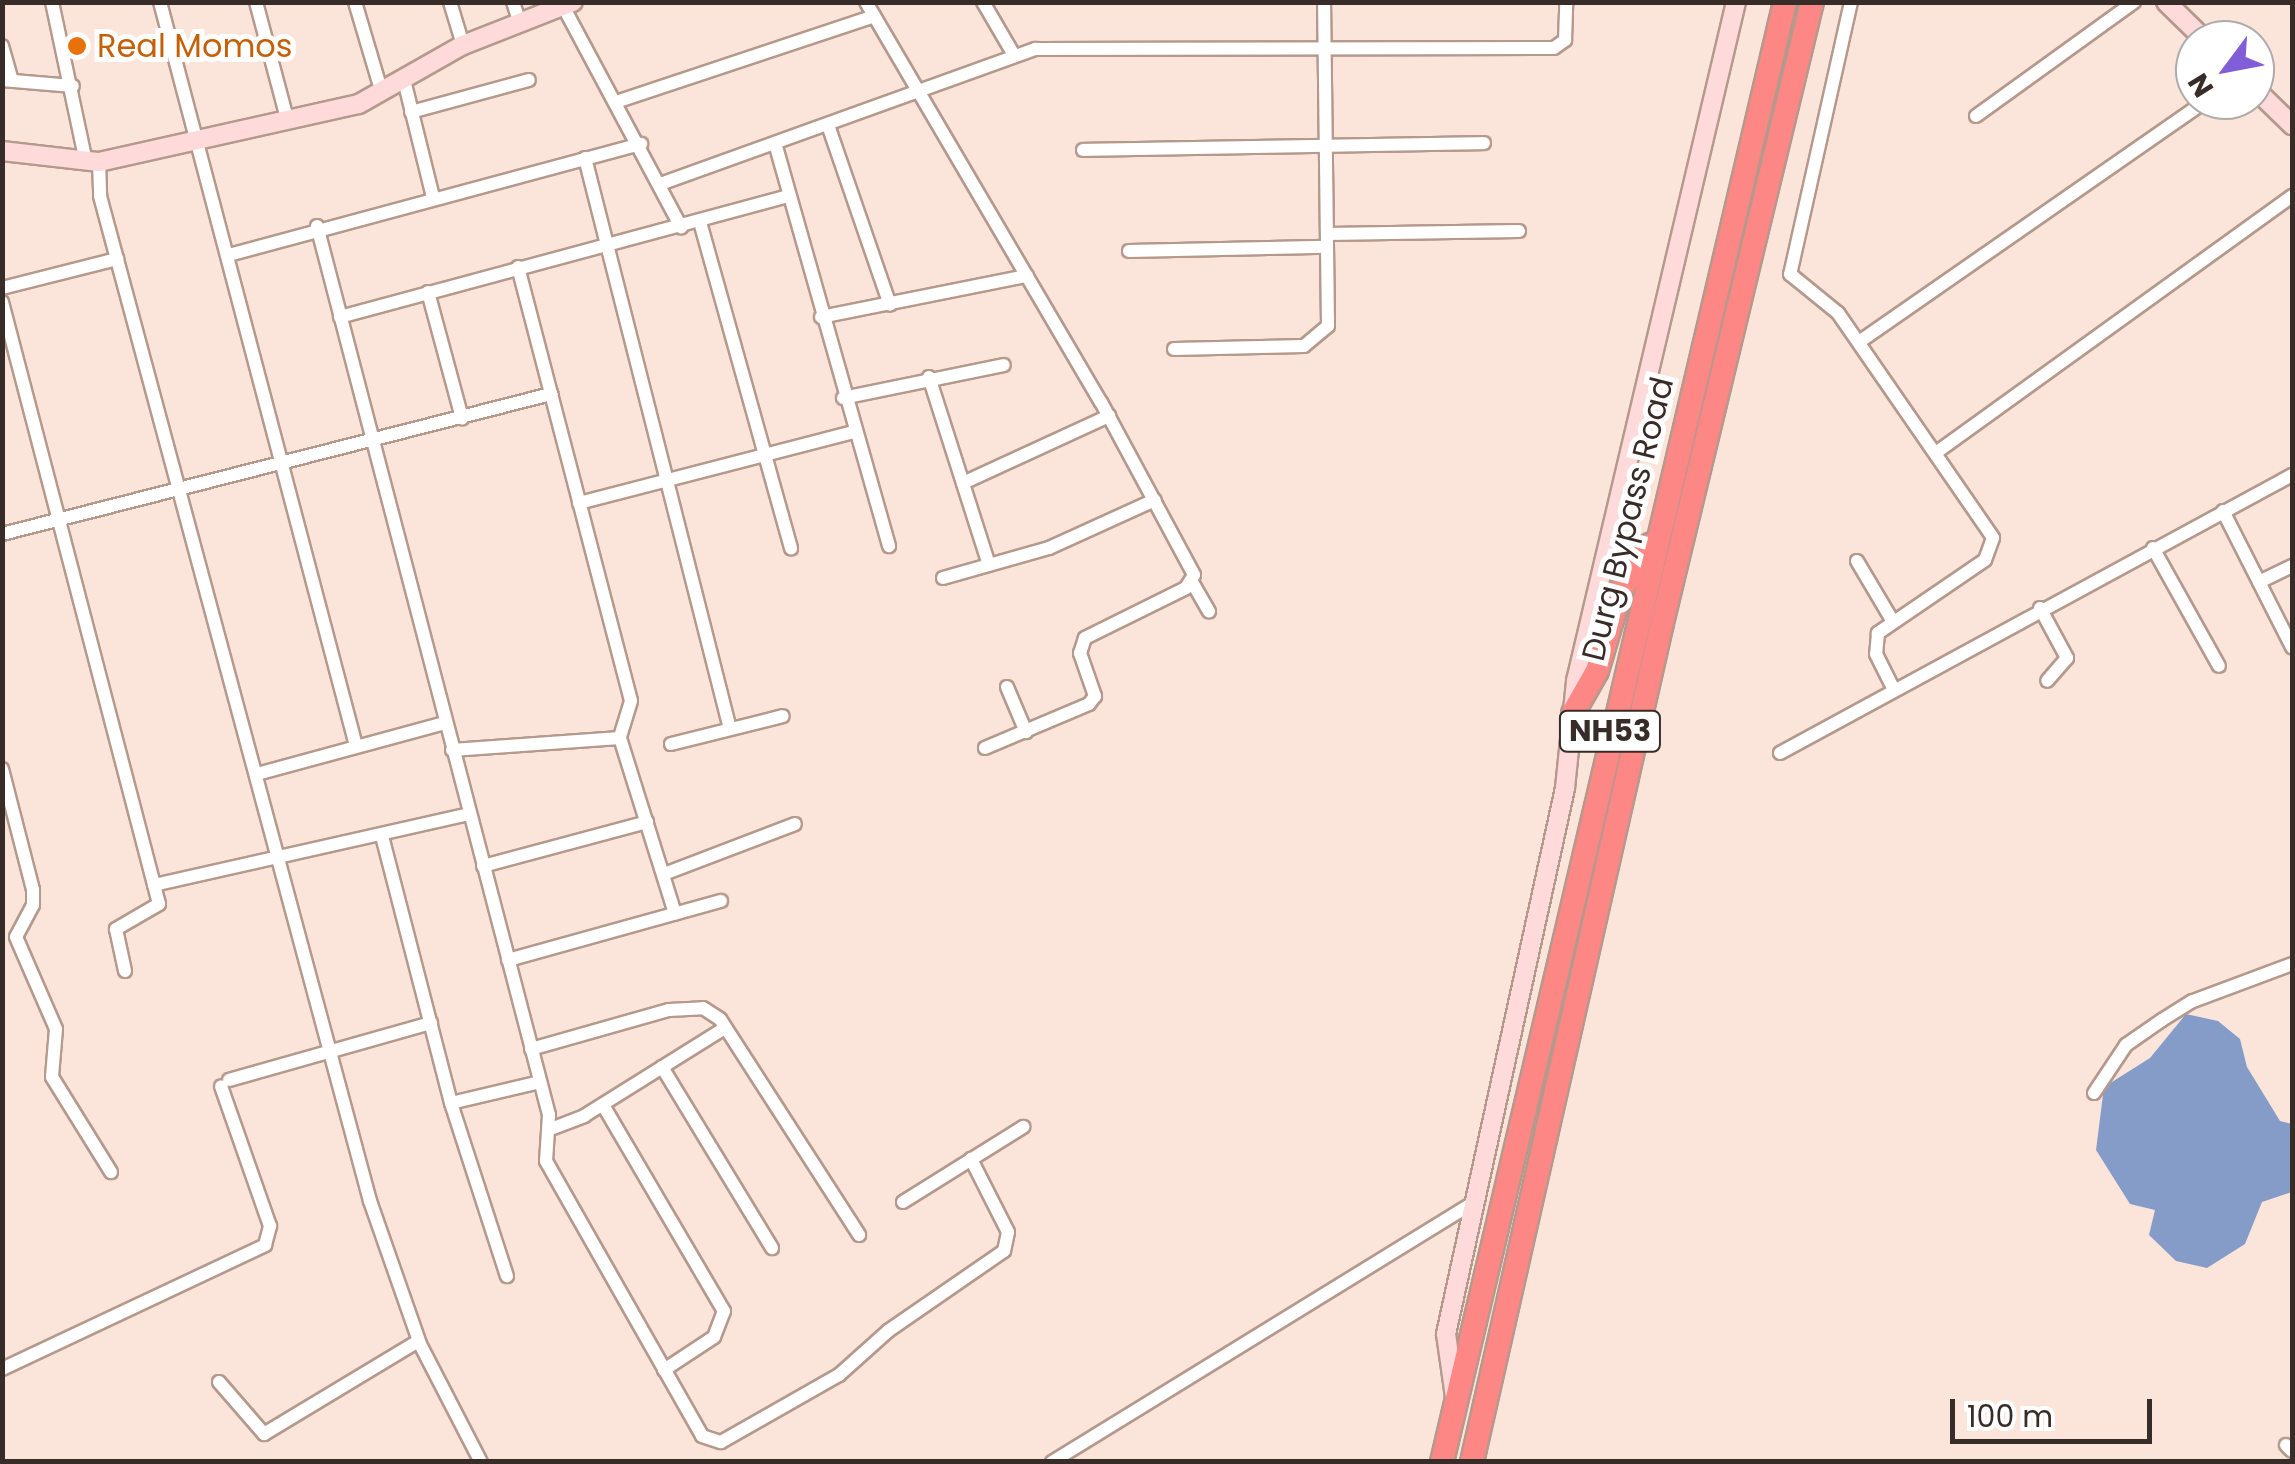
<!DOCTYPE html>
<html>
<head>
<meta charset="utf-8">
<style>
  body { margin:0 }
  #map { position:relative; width:2295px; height:1464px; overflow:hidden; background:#fbe5da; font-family:Poppins,sans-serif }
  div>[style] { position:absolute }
  .water>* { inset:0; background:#869cc8 }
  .roads { filter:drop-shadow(2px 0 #b4998c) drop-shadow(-2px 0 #b4998c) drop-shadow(0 2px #b4998c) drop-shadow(0 -2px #b4998c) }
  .street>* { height:12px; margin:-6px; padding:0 6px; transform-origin:6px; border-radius:6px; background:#fff }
  .secondary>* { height:18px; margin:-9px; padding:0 9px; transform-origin:9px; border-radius:9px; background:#fedbda }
  .highway>* { height:22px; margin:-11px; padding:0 11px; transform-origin:11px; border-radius:11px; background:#fd8785 }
  .dots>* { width:28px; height:28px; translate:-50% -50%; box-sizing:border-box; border:5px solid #fff; border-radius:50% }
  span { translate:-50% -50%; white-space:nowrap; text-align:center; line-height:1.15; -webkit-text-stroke:10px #fff; paint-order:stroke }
  .shield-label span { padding:2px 8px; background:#fff; border:2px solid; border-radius:8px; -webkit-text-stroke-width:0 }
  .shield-label { font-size:30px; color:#372c27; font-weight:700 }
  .food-label { font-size:32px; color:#c56008 }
  .left { translate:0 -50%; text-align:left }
  .street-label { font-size:32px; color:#372c27 }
  .frame { position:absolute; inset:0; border:5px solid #372c27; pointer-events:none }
  .north { position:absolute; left:2175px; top:20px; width:100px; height:100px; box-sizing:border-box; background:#fff; border:2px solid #afaba9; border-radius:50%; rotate:238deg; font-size:28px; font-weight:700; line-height:40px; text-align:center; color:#372c27 }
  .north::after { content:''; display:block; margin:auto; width:35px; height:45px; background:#815dd7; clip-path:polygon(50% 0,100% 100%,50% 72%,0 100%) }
  .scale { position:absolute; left:1950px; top:1399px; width:202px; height:45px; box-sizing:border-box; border:5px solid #372c27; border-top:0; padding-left:12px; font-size:30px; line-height:35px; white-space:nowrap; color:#372c27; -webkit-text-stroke:8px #fff; paint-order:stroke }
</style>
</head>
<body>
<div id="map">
  <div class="water">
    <div style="clip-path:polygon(2186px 1014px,2218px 1021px,2240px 1039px,2247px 1067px,2280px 1121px,2292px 1124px,2292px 1192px,2262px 1202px,2245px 1244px,2207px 1268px,2176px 1261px,2149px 1235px,2155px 1210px,2130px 1204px,2096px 1150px,2104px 1087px,2150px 1058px)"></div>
  </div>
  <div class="roads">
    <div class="street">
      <div style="left:52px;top:2px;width:164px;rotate:78deg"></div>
      <div style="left:160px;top:2px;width:769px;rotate:75.24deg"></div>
      <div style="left:256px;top:2px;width:124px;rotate:75.1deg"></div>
      <div style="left:355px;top:2px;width:95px;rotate:73.5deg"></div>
      <div style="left:450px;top:2px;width:45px;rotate:73.2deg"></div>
      <div style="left:513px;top:2px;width:19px;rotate:72deg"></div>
      <div style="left:866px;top:2px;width:464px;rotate:59.6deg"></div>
      <div style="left:1101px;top:402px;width:196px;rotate:61.7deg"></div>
      <div style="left:1194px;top:575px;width:15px;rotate:122deg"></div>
      <div style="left:1186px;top:588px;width:113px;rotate:153.7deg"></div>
      <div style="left:1085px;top:638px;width:16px;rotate:108deg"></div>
      <div style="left:1080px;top:653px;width:46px;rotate:70.8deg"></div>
      <div style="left:1095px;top:696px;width:10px;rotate:127deg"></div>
      <div style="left:1089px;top:704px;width:113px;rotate:157.1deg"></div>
      <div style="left:983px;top:2px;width:61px;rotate:59.7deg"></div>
      <div style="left:1851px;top:2px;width:279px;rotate:102.6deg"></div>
      <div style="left:1790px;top:274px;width:62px;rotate:39.1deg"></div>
      <div style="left:1838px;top:313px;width:273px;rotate:55.4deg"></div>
      <div style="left:1993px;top:538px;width:23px;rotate:110deg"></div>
      <div style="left:1985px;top:560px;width:130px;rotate:145.7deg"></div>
      <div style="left:1878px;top:633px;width:21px;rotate:95deg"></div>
      <div style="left:1876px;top:654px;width:40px;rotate:63.4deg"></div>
      <div style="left:563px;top:6px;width:251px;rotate:61.9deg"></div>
      <div style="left:2px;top:46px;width:35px;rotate:74deg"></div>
      <div style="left:2px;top:80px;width:71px;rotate:4.8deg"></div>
      <div style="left:404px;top:80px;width:121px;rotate:76.1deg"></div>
      <div style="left:616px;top:102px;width:272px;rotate:-18.4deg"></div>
      <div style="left:411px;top:112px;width:122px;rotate:-15.2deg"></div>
      <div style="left:1976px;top:116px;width:195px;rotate:-35.8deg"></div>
      <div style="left:828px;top:125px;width:190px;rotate:71deg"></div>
      <div style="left:775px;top:143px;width:419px;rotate:74.2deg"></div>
      <div style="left:1083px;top:150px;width:401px;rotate:-1deg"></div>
      <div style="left:585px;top:158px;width:589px;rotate:75.75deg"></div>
      <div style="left:99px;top:162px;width:34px;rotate:88deg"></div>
      <div style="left:100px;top:196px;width:1041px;rotate:74.96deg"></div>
      <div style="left:370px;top:1201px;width:151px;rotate:70.7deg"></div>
      <div style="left:420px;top:1344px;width:133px;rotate:62.7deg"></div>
      <div style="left:660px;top:184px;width:399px;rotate:-19.8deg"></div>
      <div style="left:1035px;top:49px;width:519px;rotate:-0.11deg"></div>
      <div style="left:1554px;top:48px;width:14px;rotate:-36deg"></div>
      <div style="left:1565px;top:40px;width:38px;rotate:-88deg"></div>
      <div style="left:700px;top:222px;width:339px;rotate:74.4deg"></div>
      <div style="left:317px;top:226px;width:919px;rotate:75.37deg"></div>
      <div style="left:549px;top:1115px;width:46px;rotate:93.7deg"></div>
      <div style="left:546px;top:1161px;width:316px;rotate:60.4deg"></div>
      <div style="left:702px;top:1436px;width:20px;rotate:18deg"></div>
      <div style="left:721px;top:1442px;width:136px;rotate:-29.6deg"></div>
      <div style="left:839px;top:1375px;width:66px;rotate:-41.9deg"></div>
      <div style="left:888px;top:1331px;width:141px;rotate:-34.6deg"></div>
      <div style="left:1004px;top:1251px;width:19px;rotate:-78deg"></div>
      <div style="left:1008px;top:1232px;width:82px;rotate:-116.9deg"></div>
      <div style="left:1327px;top:234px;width:192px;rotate:-0.9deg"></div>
      <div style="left:1129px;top:251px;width:198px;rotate:-1.2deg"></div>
      <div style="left:229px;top:255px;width:427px;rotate:-15.1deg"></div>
      <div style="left:518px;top:267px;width:448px;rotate:75.4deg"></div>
      <div style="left:631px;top:701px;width:39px;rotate:107deg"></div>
      <div style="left:2px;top:288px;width:119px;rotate:-14.2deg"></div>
      <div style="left:428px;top:292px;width:131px;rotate:74.9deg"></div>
      <div style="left:2px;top:302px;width:622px;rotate:75.38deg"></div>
      <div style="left:159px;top:904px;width:50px;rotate:149.8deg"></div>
      <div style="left:116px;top:929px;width:43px;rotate:77.9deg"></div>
      <div style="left:340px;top:317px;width:465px;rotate:-15.1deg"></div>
      <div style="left:821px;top:317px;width:210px;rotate:-11.3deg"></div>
      <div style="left:1859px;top:342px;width:424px;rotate:-34.8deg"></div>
      <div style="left:1174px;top:349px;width:130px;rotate:-1.3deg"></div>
      <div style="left:1304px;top:346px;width:31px;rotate:-40deg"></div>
      <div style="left:1328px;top:326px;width:324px;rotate:-90.7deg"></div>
      <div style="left:929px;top:377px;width:197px;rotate:72.3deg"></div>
      <div style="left:843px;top:398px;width:164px;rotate:-11.6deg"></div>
      <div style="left:1937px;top:452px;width:438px;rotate:-35.8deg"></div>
      <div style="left:963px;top:483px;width:161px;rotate:-24.7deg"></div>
      <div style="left:579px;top:503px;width:283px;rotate:-14.5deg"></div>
      <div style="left:2223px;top:511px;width:153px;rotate:63.1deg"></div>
      <div style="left:2px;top:534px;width:567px;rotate:-14.31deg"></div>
      <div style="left:2153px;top:548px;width:135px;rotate:60.8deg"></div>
      <div style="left:1857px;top:561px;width:69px;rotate:59.3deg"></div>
      <div style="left:943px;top:578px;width:110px;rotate:-15.8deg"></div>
      <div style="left:1049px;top:548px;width:116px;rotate:-24.4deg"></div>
      <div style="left:1192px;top:582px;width:34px;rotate:60deg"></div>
      <div style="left:2259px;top:582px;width:37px;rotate:-26deg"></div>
      <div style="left:2040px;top:608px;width:57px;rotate:61.6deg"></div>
      <div style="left:2067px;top:658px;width:30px;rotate:131deg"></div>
      <div style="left:1007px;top:687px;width:49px;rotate:67.1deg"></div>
      <div style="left:671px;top:744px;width:115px;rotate:-14deg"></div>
      <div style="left:452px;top:750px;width:168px;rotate:-4.1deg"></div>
      <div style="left:620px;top:738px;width:184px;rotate:72.6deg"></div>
      <div style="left:1780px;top:753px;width:583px;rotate:-28.5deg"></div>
      <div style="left:2px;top:769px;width:125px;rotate:75.6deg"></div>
      <div style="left:33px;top:890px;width:15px;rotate:90deg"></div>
      <div style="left:33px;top:905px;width:36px;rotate:118deg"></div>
      <div style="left:16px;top:937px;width:100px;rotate:66.5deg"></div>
      <div style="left:56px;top:1029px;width:48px;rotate:94.8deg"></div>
      <div style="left:52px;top:1077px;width:112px;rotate:58.2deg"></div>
      <div style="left:257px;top:774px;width:195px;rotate:-15.2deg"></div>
      <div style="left:382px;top:836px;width:276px;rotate:75.5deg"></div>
      <div style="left:451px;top:1103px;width:182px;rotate:72.1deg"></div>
      <div style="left:483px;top:866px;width:170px;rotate:-15deg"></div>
      <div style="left:664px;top:874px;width:140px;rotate:-20.9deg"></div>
      <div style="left:154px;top:885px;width:323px;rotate:-12.7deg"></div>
      <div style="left:508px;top:960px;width:221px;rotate:-15.5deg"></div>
      <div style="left:531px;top:1049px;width:143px;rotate:-15.8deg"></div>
      <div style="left:669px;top:1010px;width:34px;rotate:-3deg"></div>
      <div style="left:703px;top:1008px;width:20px;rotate:33deg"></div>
      <div style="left:720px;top:1019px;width:257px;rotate:57.2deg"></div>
      <div style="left:662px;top:1067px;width:212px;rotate:58.7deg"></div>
      <div style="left:229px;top:1080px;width:210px;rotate:-15.8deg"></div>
      <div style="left:2094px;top:1093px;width:58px;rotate:-56.3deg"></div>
      <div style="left:2126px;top:1045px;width:44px;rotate:-34.8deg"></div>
      <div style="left:2162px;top:1020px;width:36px;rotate:-32deg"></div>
      <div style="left:2193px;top:1001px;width:106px;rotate:-20.5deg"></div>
      <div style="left:451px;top:1103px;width:91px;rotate:-13.3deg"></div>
      <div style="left:603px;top:1105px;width:239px;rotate:59.6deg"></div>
      <div style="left:724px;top:1311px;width:28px;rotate:111deg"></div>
      <div style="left:714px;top:1337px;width:60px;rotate:146.6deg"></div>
      <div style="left:548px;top:1130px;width:39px;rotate:-21deg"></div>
      <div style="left:584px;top:1116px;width:166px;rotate:-32deg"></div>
      <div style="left:903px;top:1202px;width:142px;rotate:-32deg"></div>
      <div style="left:2px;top:1369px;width:291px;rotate:-25.2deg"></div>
      <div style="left:265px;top:1245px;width:20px;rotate:-75deg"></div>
      <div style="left:270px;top:1226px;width:148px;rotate:-109.3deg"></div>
      <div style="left:219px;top:1382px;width:69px;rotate:49.1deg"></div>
      <div style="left:264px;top:1434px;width:180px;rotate:-31.1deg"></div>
      <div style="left:2286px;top:1445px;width:8px;rotate:45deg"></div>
      <div style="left:1052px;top:1462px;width:493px;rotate:-31.6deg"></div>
    </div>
    <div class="secondary">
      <div style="left:2166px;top:2px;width:54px;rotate:44.3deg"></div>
      <div style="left:2255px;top:89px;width:52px;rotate:44.2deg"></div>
      <div style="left:2px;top:151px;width:98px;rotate:6.5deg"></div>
      <div style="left:99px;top:162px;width:266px;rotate:-12.6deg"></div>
      <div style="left:359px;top:104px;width:120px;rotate:-29.6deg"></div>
      <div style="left:463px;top:45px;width:118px;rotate:-21.4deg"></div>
      <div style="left:1456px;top:1404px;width:71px;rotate:-98.1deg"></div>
      <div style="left:1446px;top:1334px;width:559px;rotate:-77.7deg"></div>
      <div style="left:1565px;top:788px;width:108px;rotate:-84.1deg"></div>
      <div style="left:1576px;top:681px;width:698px;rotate:-76.74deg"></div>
    </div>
    <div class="highway">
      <div style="left:1573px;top:713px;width:48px;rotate:-60.3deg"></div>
      <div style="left:1597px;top:671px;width:84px;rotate:-73.5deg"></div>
      <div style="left:1621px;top:590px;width:54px;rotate:-57.2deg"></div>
      <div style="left:1442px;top:1462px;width:1500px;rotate:-76.78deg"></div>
      <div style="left:1472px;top:1462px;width:860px;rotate:-77.24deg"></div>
      <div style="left:1662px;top:623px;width:639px;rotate:-76.42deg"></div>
    </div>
  </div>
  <div class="dots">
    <div style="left:77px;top:46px;background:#e8710a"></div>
  </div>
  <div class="shield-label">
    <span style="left:1610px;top:731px">NH53</span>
  </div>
  <div class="food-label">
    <span class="left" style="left:97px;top:46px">Real Momos</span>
  </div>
  <div class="street-label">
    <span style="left:1628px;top:519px;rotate:-76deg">Durg Bypass Road</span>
  </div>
  <div class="frame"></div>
  <div class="north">N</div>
  <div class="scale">100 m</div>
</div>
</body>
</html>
